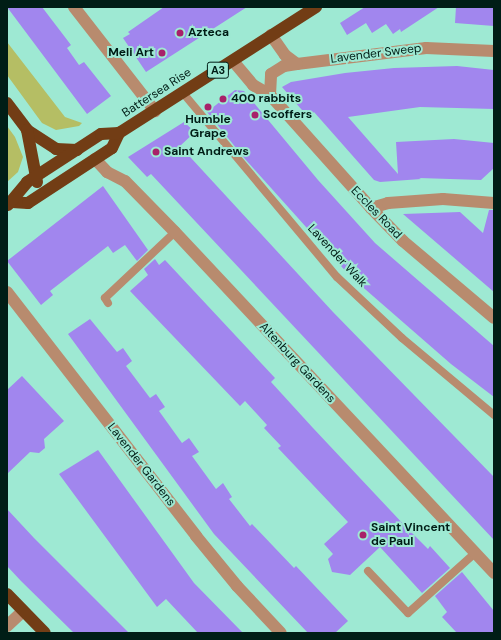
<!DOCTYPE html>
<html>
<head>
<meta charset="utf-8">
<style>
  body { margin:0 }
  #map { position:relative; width:501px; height:640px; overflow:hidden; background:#9ee9d3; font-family:"DM Sans",sans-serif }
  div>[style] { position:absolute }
  .green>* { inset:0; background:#b5be64 }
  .building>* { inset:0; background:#a186ee }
  .lane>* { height:8px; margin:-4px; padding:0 4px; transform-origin:4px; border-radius:4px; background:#b88b6e }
  .street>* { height:12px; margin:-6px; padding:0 6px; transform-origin:6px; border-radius:6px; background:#b88b6e }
  .highway>* { height:12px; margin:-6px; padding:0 6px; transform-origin:6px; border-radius:6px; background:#723d15 }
  .dots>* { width:11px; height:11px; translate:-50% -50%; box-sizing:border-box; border:2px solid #9ee9d3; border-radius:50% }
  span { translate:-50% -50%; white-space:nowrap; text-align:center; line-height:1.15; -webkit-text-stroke:4px #9ee9d3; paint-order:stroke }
  .shield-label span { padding:1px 3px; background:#9ee9d3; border:1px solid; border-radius:3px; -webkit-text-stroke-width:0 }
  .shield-label { font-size:11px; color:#001d16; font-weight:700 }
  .poi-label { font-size:12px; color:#001d16; font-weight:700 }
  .left { translate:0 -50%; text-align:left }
  .right { translate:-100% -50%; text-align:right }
  .street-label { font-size:12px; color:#001d16 }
  .frame { position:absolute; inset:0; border:8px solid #001d16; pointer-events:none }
</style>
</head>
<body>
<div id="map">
  <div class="green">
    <div style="clip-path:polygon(7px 42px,65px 117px,82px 123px,79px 126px,56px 130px,42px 123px,7px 75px)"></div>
    <div style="clip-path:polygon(7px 126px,15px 137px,23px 157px,18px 172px,7px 182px)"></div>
  </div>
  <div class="building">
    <div style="clip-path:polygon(7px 7px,42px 7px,71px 45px,67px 48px,79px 65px,84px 62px,111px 96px,87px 114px)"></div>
    <div style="clip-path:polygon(164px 7px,247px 7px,146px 72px,123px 38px,130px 34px,128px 32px)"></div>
    <div style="clip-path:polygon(365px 7px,439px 7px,401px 32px,400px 29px,393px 34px,386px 24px,372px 33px,366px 23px,347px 35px,340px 23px)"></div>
    <div style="clip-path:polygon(456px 7px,494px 7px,494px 26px,455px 23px)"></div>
    <div style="clip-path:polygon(457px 66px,494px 70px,494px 109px,420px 107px,348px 117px,398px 174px,396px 142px,454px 139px,494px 143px,494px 168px,481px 180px,419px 178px,421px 179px,380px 182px,374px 180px,314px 112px,308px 117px,282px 87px,291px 82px,345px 73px,394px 68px)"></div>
    <div style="clip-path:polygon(235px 90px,244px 91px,318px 180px,375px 243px,494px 346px,494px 397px,451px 364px,350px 276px,245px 159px,207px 112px)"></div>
    <div style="clip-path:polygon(184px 122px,195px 132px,180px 146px,333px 312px,494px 477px,494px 540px,151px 174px,147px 177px,128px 157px)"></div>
    <div style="clip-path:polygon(103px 186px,148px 250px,137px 261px,125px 245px,113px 253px,108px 246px,50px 291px,53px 295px,41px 305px,7px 261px)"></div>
    <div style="clip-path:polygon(489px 210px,494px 210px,494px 292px,403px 214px,460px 212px,483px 233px)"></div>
    <div style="clip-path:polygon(155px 259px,159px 265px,165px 260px,275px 378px,271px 382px,313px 428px,406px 527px,428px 549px,430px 546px,450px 568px,422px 593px,380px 547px,350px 575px,332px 572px,328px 559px,333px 554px,324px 544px,348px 522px,278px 448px,281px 446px,264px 428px,267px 425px,245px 401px,240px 406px,130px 291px,148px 275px,144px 269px)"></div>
    <div style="clip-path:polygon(90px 319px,117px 352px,123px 348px,132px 361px,126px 366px,150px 398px,156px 394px,165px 407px,159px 411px,182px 443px,189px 438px,199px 452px,192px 456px,216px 489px,223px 483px,232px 497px,229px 499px,250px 526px,252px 524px,294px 568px,296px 566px,348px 621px,335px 633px,308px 633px,214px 534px,68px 334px)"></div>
    <div style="clip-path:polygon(22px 376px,64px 421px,44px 439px,45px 448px,39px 453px,30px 452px,7px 474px,7px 390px)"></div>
    <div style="clip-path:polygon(98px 450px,194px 583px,243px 633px,198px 633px,166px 599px,157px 607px,59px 474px)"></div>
    <div style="clip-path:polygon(7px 509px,34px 538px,129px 633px,74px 633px,21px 581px,7px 566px)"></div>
    <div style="clip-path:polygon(462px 572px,494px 611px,494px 633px,457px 633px,442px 617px,447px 612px,435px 596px)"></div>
  </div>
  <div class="lane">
    <div style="left:183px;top:93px;width:240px;rotate:50.1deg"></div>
    <div style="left:337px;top:277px;width:89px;rotate:43.2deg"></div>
    <div style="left:402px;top:338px;width:120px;rotate:39.9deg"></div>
    <div style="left:108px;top:303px;width:6px;rotate:-121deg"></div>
    <div style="left:105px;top:298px;width:96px;rotate:-43.3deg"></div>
    <div style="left:368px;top:571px;width:58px;rotate:46.4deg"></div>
    <div style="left:408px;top:613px;width:90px;rotate:-41.8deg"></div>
  </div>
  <div class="street">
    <div style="left:74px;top:7px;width:132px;rotate:52.1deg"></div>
    <div style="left:271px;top:35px;width:24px;rotate:55deg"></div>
    <div style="left:285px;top:55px;width:15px;rotate:37deg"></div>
    <div style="left:297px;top:64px;width:130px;rotate:-7.1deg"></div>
    <div style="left:426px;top:48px;width:68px;rotate:2.5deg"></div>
    <div style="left:233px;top:61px;width:31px;rotate:50deg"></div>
    <div style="left:253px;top:85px;width:20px;rotate:30deg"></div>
    <div style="left:270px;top:95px;width:152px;rotate:48.2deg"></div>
    <div style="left:371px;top:208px;width:46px;rotate:45.9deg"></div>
    <div style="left:403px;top:241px;width:119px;rotate:40.2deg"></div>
    <div style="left:270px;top:95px;width:21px;rotate:-87deg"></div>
    <div style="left:271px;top:74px;width:15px;rotate:-32deg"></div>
    <div style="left:284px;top:66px;width:13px;rotate:-9deg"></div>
    <div style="left:95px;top:159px;width:18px;rotate:47deg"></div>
    <div style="left:107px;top:172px;width:20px;rotate:27deg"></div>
    <div style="left:125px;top:181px;width:71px;rotate:45.6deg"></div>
    <div style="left:175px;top:232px;width:467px;rotate:46.9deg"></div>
    <div style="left:371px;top:208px;width:18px;rotate:-16deg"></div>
    <div style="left:388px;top:203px;width:55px;rotate:-4.2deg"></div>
    <div style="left:443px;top:199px;width:51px;rotate:4.5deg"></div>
    <div style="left:7px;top:292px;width:309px;rotate:52.2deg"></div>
    <div style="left:196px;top:536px;width:65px;rotate:50.6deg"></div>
    <div style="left:237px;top:586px;width:64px;rotate:46.9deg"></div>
    <div style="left:7px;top:626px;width:22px;rotate:-43deg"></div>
  </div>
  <div class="highway">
    <div style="left:7px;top:103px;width:34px;rotate:53deg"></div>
    <div style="left:27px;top:130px;width:35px;rotate:33deg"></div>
    <div style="left:56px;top:149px;width:21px;rotate:3deg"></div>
    <div style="left:27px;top:130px;width:53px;rotate:79.1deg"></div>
    <div style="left:12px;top:202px;width:16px;rotate:4deg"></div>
    <div style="left:28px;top:203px;width:100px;rotate:-33.2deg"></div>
    <div style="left:112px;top:148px;width:17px;rotate:-65deg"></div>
    <div style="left:119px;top:133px;width:234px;rotate:-32.6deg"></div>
    <div style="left:8px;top:205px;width:30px;rotate:-50deg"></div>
    <div style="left:27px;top:182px;width:88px;rotate:-33deg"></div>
    <div style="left:101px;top:134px;width:18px;rotate:-3deg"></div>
    <div style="left:7px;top:594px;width:54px;rotate:45.7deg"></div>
  </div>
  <div class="dots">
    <div style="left:180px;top:33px;background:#a82169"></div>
    <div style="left:162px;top:53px;background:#a82169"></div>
    <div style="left:223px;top:99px;background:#a82169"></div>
    <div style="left:208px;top:107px;background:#a82169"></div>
    <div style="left:255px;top:115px;background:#a82169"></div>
    <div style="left:156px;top:152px;background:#a82169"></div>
    <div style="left:363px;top:535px;background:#a82169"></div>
  </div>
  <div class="shield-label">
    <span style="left:218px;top:70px">A3</span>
  </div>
  <div class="poi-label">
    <span class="left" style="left:188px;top:33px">Azteca</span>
    <span class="right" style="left:154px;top:53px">Meli Art</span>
    <span class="left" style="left:231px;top:99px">400 rabbits</span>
    <span class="left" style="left:263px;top:115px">Scoffers</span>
    <span style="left:208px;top:127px">Humble<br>Grape</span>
    <span class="left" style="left:164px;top:152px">Saint Andrews</span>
    <span class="left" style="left:371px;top:535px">Saint Vincent<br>de Paul</span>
  </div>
  <div class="street-label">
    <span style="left:376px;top:54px;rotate:-7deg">Lavender Sweep</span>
    <span style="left:157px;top:93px;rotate:-33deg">Battersea Rise</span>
    <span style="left:376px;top:213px;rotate:46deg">Eccles Road</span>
    <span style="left:337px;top:256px;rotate:47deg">Lavender Walk</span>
    <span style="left:297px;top:363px;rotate:47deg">Altenburg Gardens</span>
    <span style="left:141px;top:465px;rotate:52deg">Lavender Gardens</span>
  </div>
  <div class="frame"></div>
</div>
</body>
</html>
